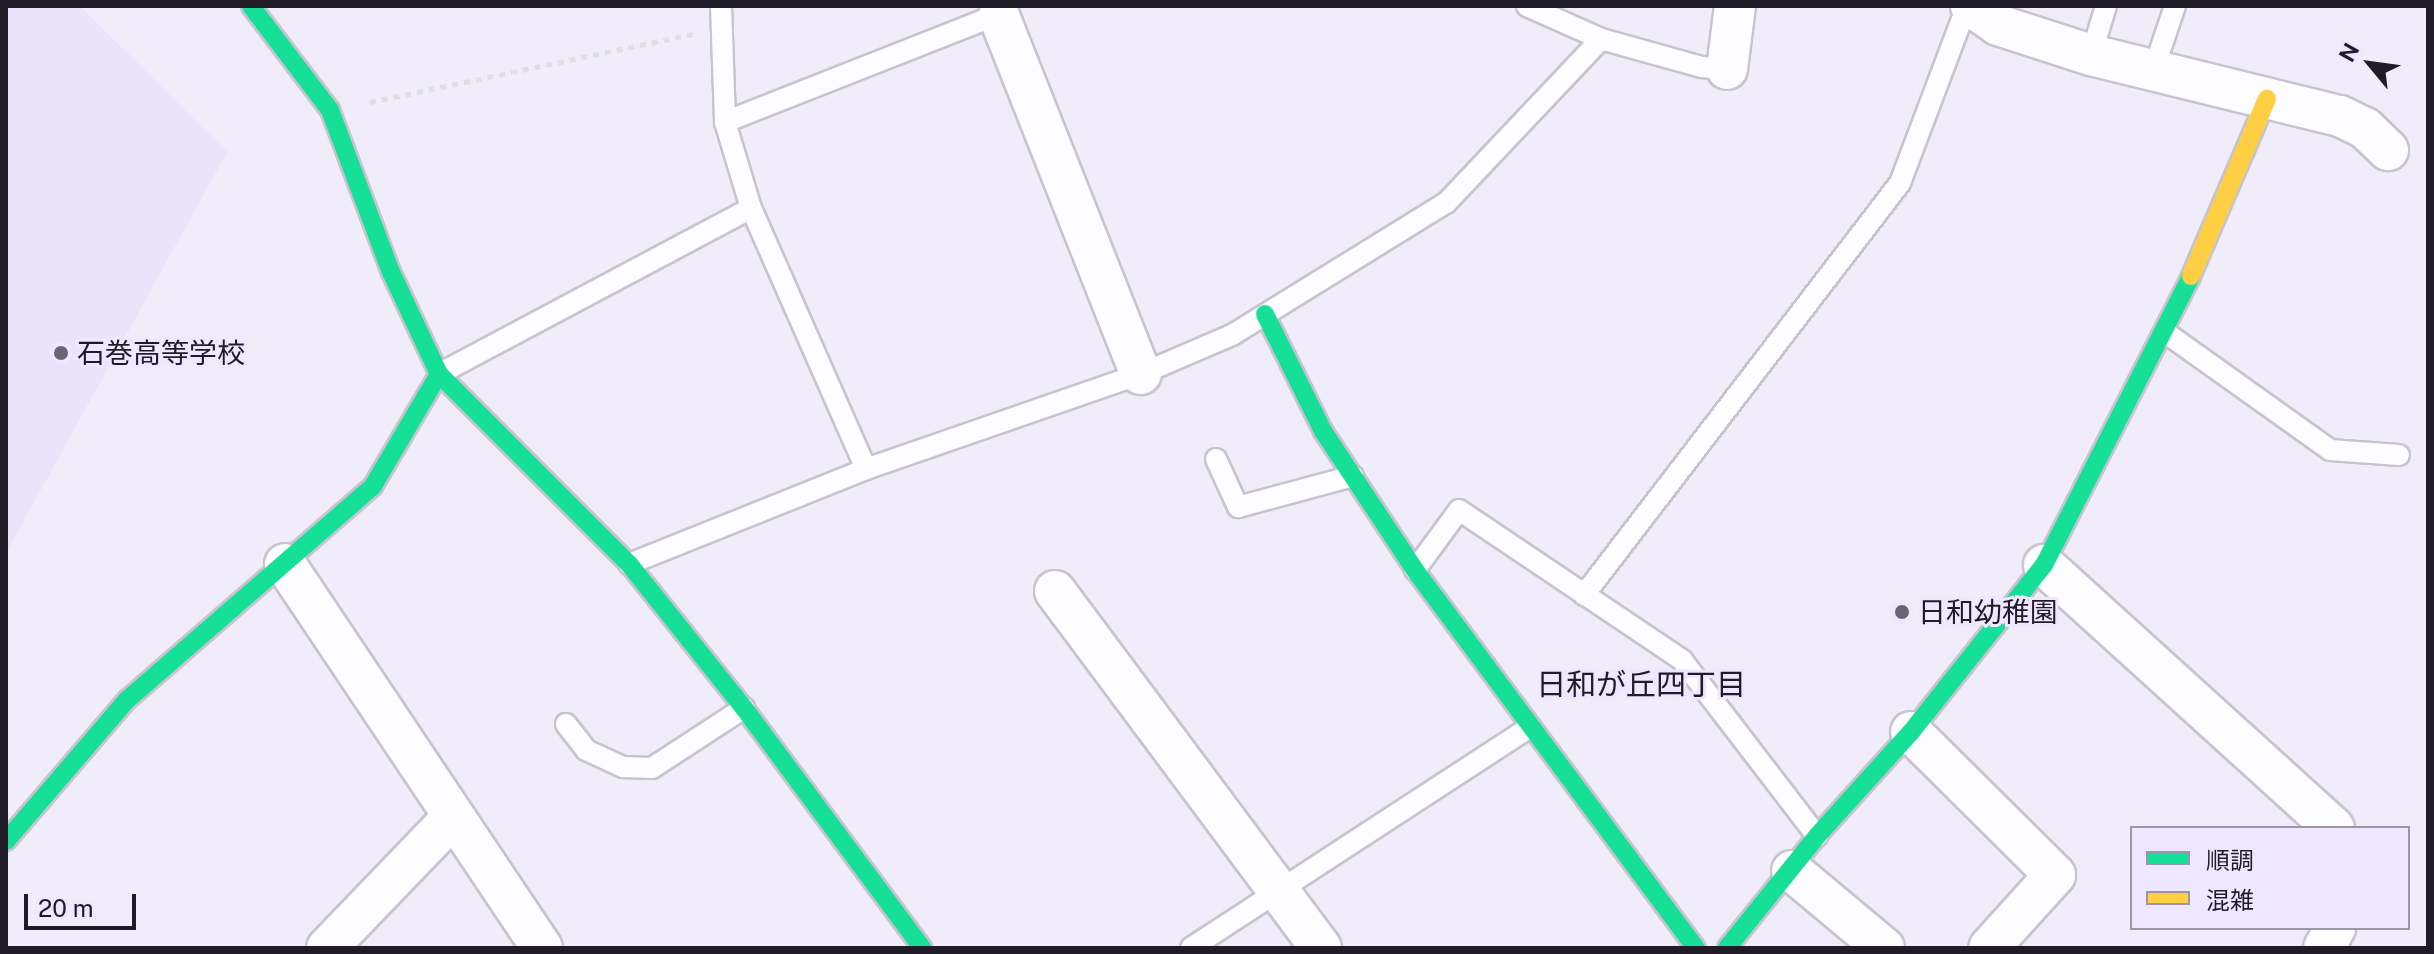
<!DOCTYPE html>
<html>
<head>
<meta charset="utf-8">
<style>
  body { margin:0 }
  #map { position:relative; width:2434px; height:954px; overflow:hidden; background:#f0ecf9; font-family:"Public Sans","Noto Sans JP",sans-serif }
  div>[style] { position:absolute }
  .built>* { inset:0; background:#ebe3fa }
  .path>* { height:5px; margin-top:-2.5px; transform-origin:0; background:repeating-linear-gradient(90deg,#dfdee1 0 6px,transparent 0 12px) }
  .roads { filter:drop-shadow(2px 0 #c7c3cf) drop-shadow(-2px 0 #c7c3cf) drop-shadow(0 2px #c7c3cf) drop-shadow(0 -2px #c7c3cf) }
  .lane>* { height:20px; margin:-10px; padding:0 10px; transform-origin:10px; border-radius:10px; background:#fdfcfe }
  .street>* { height:40px; margin:-20px; padding:0 20px; transform-origin:20px; border-radius:20px; background:#fdfcfe }
  .fast>* { height:18px; margin:-9px; padding:0 9px; transform-origin:9px; border-radius:9px; background:#16e098 }
  .slow>* { height:18px; margin:-9px; padding:0 9px; transform-origin:9px; border-radius:9px; background:#ffcf43 }
  .dots>* { width:22px; height:22px; translate:-50% -50%; box-sizing:border-box; border:4px solid #efe6ff; border-radius:50% }
  span { translate:-50% -50%; white-space:nowrap; text-align:center; line-height:1.15; -webkit-text-stroke:6px #efe6ff; paint-order:stroke }
  .poi-label { font-size:28px; color:#201c27 }
  .left { translate:0 -50%; text-align:left }
  .neighbourhood-label { font-size:30px; color:#201c27 }
  .frame { position:absolute; inset:0; border:8px solid #201c27; pointer-events:none }
  .legend { position:absolute; left:2130px; top:826px; width:280px; height:104px; box-sizing:border-box; background:#efe6ff; border:2px solid #9c95a9; margin:0; padding:10px 14px; list-style:none; font-size:24px; color:#201c27 }
  .legend li { display:flex; align-items:center; gap:16px; height:40px }
  .legend b { width:40px; border:2px solid #9c95a9 }
  .north { position:absolute; left:2330px; top:24px; width:80px; height:80px; -webkit-text-stroke:6px #efe6ff; paint-order:stroke; rotate:299deg; font-size:22px; font-weight:700; line-height:32px; text-align:center; color:#201c27 }
  .north::after { content:''; display:block; margin:auto; width:28px; height:36px; background:#201c27; clip-path:polygon(50% 0,100% 100%,50% 72%,0 100%) }
  .scale { position:absolute; left:24px; top:894px; width:112px; height:36px; box-sizing:border-box; border:4px solid #201c27; border-top:0; padding-left:10px; font-size:24px; line-height:28px; white-space:nowrap; color:#201c27; -webkit-text-stroke:6px #efe6ff; paint-order:stroke }
</style>
</head>
<body>
<div id="map">
  <div class="built">
    <div style="clip-path:polygon(6px 6px,80px 6px,227px 152px,6px 553px)"></div>
  </div>
  <div class="path">
    <div style="left:370px;top:102px;width:330px;rotate:-11.9deg"></div>
  </div>
  <div class="roads">
    <div class="lane">
      <div style="left:721px;top:6px;width:116px;rotate:88deg"></div>
      <div style="left:725px;top:122px;width:90px;rotate:73.2deg"></div>
      <div style="left:751px;top:208px;width:285px;rotate:66.2deg"></div>
      <div style="left:1527px;top:6px;width:81px;rotate:24deg"></div>
      <div style="left:1601px;top:39px;width:104px;rotate:15.6deg"></div>
      <div style="left:1701px;top:67px;width:26px;rotate:4deg"></div>
      <div style="left:2091px;top:55px;width:51px;rotate:-73deg"></div>
      <div style="left:2153px;top:71px;width:69px;rotate:-71.3deg"></div>
      <div style="left:725px;top:122px;width:300px;rotate:-21.5deg"></div>
      <div style="left:2166px;top:333px;width:201px;rotate:35.5deg"></div>
      <div style="left:2330px;top:450px;width:69px;rotate:4.1deg"></div>
      <div style="left:439px;top:374px;width:353px;rotate:-28deg"></div>
      <div style="left:1216px;top:459px;width:53px;rotate:65.4deg"></div>
      <div style="left:1238px;top:507px;width:119px;rotate:-15.1deg"></div>
      <div style="left:629px;top:564px;width:255px;rotate:-21.8deg"></div>
      <div style="left:866px;top:469px;width:291px;rotate:-19.1deg"></div>
      <div style="left:1141px;top:374px;width:99px;rotate:-23.2deg"></div>
      <div style="left:1232px;top:335px;width:251px;rotate:-31.7deg"></div>
      <div style="left:1446px;top:203px;width:226px;rotate:-46.6deg"></div>
      <div style="left:1415px;top:570px;width:74px;rotate:-53.7deg"></div>
      <div style="left:1459px;top:510px;width:269px;rotate:33.9deg"></div>
      <div style="left:1682px;top:660px;width:222px;rotate:52.5deg"></div>
      <div style="left:1584px;top:595px;width:519px;rotate:-52.51deg"></div>
      <div style="left:1900px;top:183px;width:189px;rotate:-69.3deg"></div>
      <div style="left:566px;top:724px;width:33px;rotate:52deg"></div>
      <div style="left:586px;top:750px;width:41px;rotate:24.7deg"></div>
      <div style="left:623px;top:767px;width:29px;rotate:2deg"></div>
      <div style="left:652px;top:768px;width:110px;rotate:-33.1deg"></div>
      <div style="left:1191px;top:948px;width:405px;rotate:-33.1deg"></div>
    </div>
    <div class="street">
      <div style="left:1971px;top:6px;width:33px;rotate:35deg"></div>
      <div style="left:1998px;top:25px;width:98px;rotate:17.9deg"></div>
      <div style="left:2091px;top:55px;width:256px;rotate:13.8deg"></div>
      <div style="left:2340px;top:116px;width:28px;rotate:26deg"></div>
      <div style="left:2365px;top:128px;width:32px;rotate:44deg"></div>
      <div style="left:999px;top:16px;width:385px;rotate:68.4deg"></div>
      <div style="left:1727px;top:69px;width:64px;rotate:-82.8deg"></div>
      <div style="left:285px;top:564px;width:462px;rotate:56.2deg"></div>
      <div style="left:2044px;top:565px;width:391px;rotate:42.2deg"></div>
      <div style="left:1055px;top:591px;width:445px;rotate:53.3deg"></div>
      <div style="left:1911px;top:732px;width:203px;rotate:44.8deg"></div>
      <div style="left:2055px;top:875px;width:98px;rotate:132.1deg"></div>
      <div style="left:1792px;top:871px;width:120px;rotate:39.9deg"></div>
      <div style="left:327px;top:948px;width:182px;rotate:-46.1deg"></div>
      <div style="left:2324px;top:948px;width:23px;rotate:-61deg"></div>
    </div>
    <div class="fast">
      <div style="left:251px;top:6px;width:131px;rotate:52.8deg"></div>
      <div style="left:330px;top:110px;width:173px;rotate:69.4deg"></div>
      <div style="left:391px;top:272px;width:113px;rotate:64.8deg"></div>
      <div style="left:439px;top:374px;width:269px;rotate:45deg"></div>
      <div style="left:629px;top:564px;width:184px;rotate:51.4deg"></div>
      <div style="left:744px;top:708px;width:299px;rotate:53.4deg"></div>
      <div style="left:1265px;top:314px;width:131px;rotate:63.6deg"></div>
      <div style="left:1323px;top:431px;width:167px;rotate:56.5deg"></div>
      <div style="left:1415px;top:570px;width:471px;rotate:53.4deg"></div>
      <div style="left:6px;top:841px;width:186px;rotate:-49.4deg"></div>
      <div style="left:127px;top:700px;width:326px;rotate:-41deg"></div>
      <div style="left:373px;top:486px;width:130px;rotate:-59.5deg"></div>
      <div style="left:1727px;top:948px;width:144px;rotate:-51.2deg"></div>
      <div style="left:1817px;top:836px;width:140px;rotate:-47.9deg"></div>
      <div style="left:1911px;top:732px;width:213px;rotate:-51.5deg"></div>
      <div style="left:2044px;top:565px;width:324px;rotate:-63deg"></div>
    </div>
    <div class="slow">
      <div style="left:2191px;top:276px;width:193px;rotate:-66.8deg"></div>
    </div>
  </div>
  <div class="dots">
    <div style="left:61px;top:353px;background:#696570"></div>
    <div style="left:1902px;top:612px;background:#696570"></div>
  </div>
  <div class="poi-label">
    <span class="left" style="left:77px;top:353px">石巻高等学校</span>
    <span class="left" style="left:1918px;top:612px">日和幼稚園</span>
  </div>
  <div class="neighbourhood-label">
    <span style="left:1641px;top:684px">日和が丘四丁目</span>
  </div>
  <div class="frame"></div>
  <ul class="legend">
  <li><b style="height:10px;background:#16e098"></b>順調</li>
  <li><b style="height:10px;background:#ffcf43"></b>混雑</li>
  </ul>
  <div class="north">N</div>
  <div class="scale">20 m</div>
</div>
</body>
</html>
